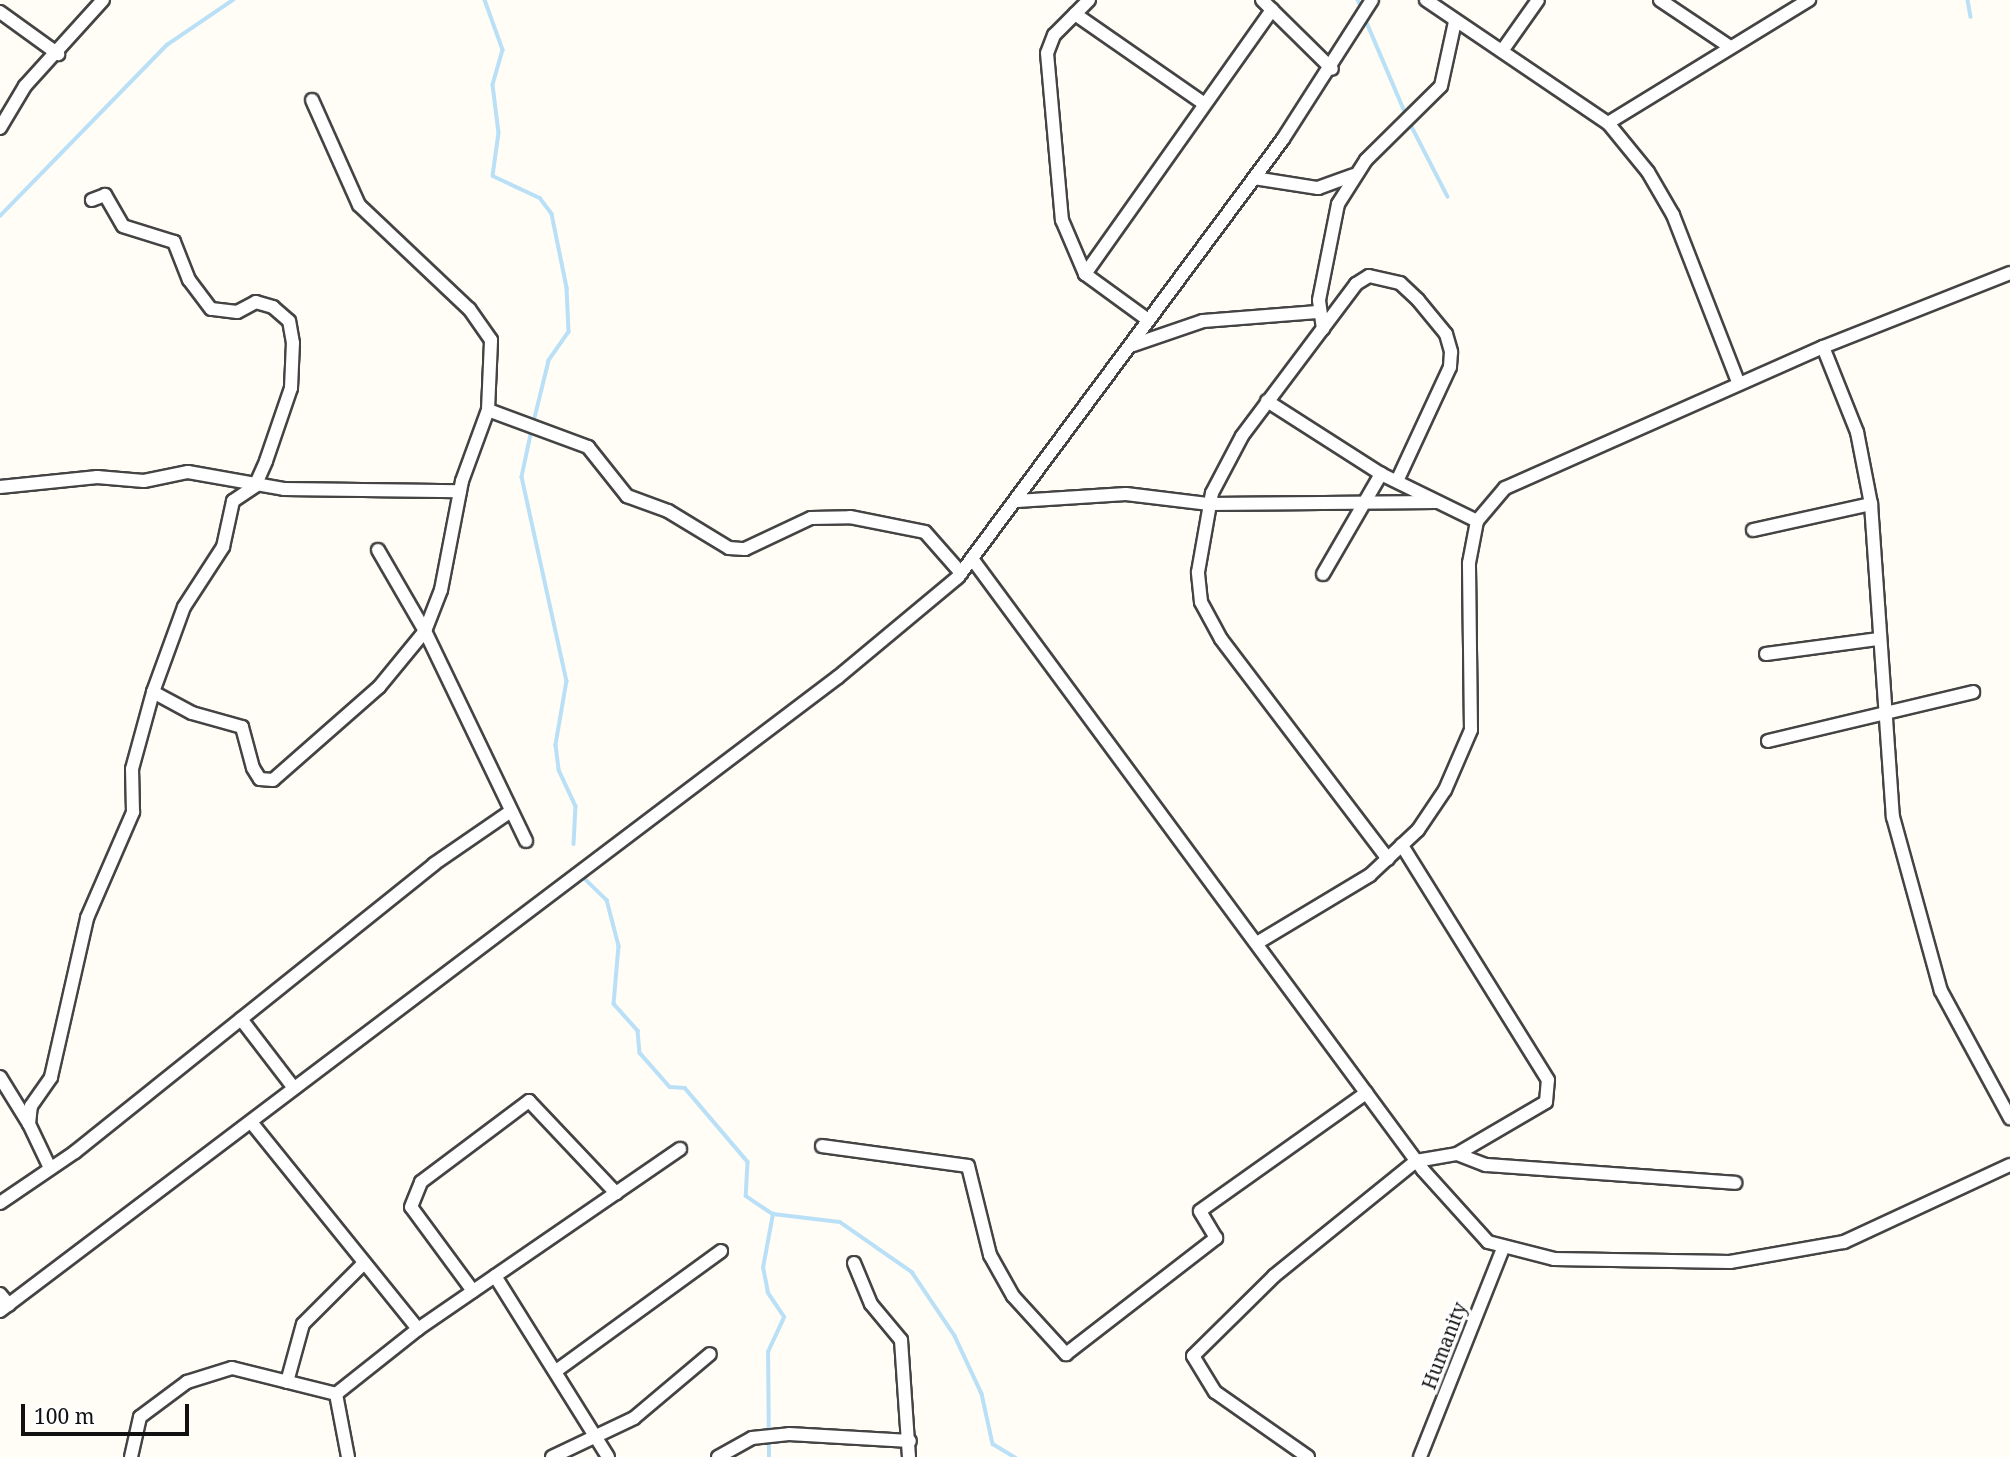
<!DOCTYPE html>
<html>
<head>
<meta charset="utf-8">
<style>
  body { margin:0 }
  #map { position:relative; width:2010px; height:1457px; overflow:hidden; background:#fffdf5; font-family:"Noto Serif",serif }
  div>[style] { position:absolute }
  .stream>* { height:3.5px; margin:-1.75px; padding:0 1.75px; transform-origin:1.75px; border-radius:1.75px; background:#b9e0f7 }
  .roads { filter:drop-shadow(2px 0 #444) drop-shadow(-2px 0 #444) drop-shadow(0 2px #444) drop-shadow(0 -2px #444) }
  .minor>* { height:12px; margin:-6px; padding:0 6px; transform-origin:6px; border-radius:6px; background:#fff }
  span { translate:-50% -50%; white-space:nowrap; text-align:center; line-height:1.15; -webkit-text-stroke:7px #fff; paint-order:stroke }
  .street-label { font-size:19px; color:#111 }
  .scale { position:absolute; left:21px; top:1404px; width:168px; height:32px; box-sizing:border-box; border:4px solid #111; border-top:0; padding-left:9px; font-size:21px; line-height:24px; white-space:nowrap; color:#111; -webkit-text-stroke:5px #fff; paint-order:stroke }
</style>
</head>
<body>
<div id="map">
  <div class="stream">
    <div style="left:485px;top:0;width:53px;rotate:70.2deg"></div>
    <div style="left:503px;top:50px;width:36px;rotate:106deg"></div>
    <div style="left:493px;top:85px;width:48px;rotate:82.9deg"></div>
    <div style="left:499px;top:133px;width:43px;rotate:97.9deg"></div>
    <div style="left:493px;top:176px;width:52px;rotate:25.1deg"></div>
    <div style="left:540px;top:198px;width:20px;rotate:53deg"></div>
    <div style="left:552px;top:214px;width:76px;rotate:78.5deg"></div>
    <div style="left:567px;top:288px;width:44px;rotate:87.4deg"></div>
    <div style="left:569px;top:332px;width:35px;rotate:125deg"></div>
    <div style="left:549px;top:361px;width:63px;rotate:103.8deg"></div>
    <div style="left:1358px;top:0;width:9px;rotate:63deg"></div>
    <div style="left:1968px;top:0;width:17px;rotate:80deg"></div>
    <div style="left:1365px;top:18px;width:104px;rotate:66.9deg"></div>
    <div style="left:1409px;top:121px;width:85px;rotate:62.8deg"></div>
    <div style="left:0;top:216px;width:239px;rotate:-45.7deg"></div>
    <div style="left:167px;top:45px;width:80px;rotate:-34.3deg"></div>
    <div style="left:532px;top:430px;width:48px;rotate:102deg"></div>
    <div style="left:522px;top:477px;width:209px;rotate:77.6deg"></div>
    <div style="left:567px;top:681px;width:65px;rotate:99.8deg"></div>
    <div style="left:556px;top:745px;width:25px;rotate:83deg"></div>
    <div style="left:559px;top:770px;width:40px;rotate:65deg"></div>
    <div style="left:576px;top:806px;width:38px;rotate:93deg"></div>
    <div style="left:582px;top:876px;width:35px;rotate:44deg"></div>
    <div style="left:607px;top:900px;width:48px;rotate:75.4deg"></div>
    <div style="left:619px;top:946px;width:58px;rotate:94.9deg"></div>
    <div style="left:614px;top:1004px;width:36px;rotate:48deg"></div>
    <div style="left:638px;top:1031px;width:22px;rotate:85deg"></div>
    <div style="left:640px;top:1053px;width:45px;rotate:48.6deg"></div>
    <div style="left:670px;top:1087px;width:15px;rotate:4deg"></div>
    <div style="left:685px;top:1088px;width:97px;rotate:49.6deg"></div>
    <div style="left:748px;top:1162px;width:34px;rotate:93deg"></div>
    <div style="left:746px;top:1196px;width:32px;rotate:34deg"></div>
    <div style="left:773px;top:1214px;width:67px;rotate:6.8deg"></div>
    <div style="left:840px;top:1222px;width:88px;rotate:34.8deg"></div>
    <div style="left:912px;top:1272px;width:77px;rotate:56.1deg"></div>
    <div style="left:955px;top:1336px;width:64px;rotate:65deg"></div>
    <div style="left:982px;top:1394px;width:51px;rotate:77.6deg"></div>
    <div style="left:993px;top:1444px;width:26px;rotate:31deg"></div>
    <div style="left:769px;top:1457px;width:105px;rotate:-90.5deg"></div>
    <div style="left:768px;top:1352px;width:38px;rotate:-65deg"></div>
    <div style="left:784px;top:1317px;width:29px;rotate:-124deg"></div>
    <div style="left:768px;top:1293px;width:25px;rotate:-101deg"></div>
    <div style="left:763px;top:1268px;width:55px;rotate:-79.5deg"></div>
  </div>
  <div class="roads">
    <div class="minor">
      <div style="left:1089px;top:0;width:49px;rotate:135deg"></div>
      <div style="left:1054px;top:35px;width:19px;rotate:111deg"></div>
      <div style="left:1047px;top:53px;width:168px;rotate:84.9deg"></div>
      <div style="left:1062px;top:220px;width:59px;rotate:66.9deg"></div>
      <div style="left:1085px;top:274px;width:78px;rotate:36.1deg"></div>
      <div style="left:1262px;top:0;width:98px;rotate:44.6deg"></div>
      <div style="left:1426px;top:0;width:220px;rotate:34.1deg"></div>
      <div style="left:1608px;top:123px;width:63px;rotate:50.8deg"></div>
      <div style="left:1648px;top:172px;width:50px;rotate:59.8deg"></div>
      <div style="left:1673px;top:215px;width:181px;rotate:68.7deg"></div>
      <div style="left:1660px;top:0;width:84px;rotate:33.9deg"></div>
      <div style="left:0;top:12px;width:72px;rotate:35.9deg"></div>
      <div style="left:1075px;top:14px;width:156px;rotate:34.8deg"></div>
      <div style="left:1502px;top:51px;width:62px;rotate:-54.8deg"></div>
      <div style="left:1608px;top:123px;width:236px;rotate:-31.5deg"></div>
      <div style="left:0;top:128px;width:49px;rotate:-59.2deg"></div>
      <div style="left:25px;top:86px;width:116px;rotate:-47.8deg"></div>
      <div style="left:1254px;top:178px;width:65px;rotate:8.9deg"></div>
      <div style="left:1318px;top:188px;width:37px;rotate:-20deg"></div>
      <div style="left:1085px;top:274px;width:324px;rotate:-54.7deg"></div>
      <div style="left:1323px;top:329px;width:29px;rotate:-98deg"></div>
      <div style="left:1319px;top:300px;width:98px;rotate:-78.8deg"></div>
      <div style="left:1338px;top:204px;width:52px;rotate:-57.5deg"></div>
      <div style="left:1366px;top:160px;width:105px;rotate:-44.6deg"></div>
      <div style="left:1441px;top:86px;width:66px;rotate:-77.7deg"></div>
      <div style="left:1133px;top:345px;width:74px;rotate:-18.9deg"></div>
      <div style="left:1203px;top:321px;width:115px;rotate:-4.5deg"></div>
      <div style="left:1823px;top:347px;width:92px;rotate:68.2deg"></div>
      <div style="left:1857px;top:432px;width:73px;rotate:79deg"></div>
      <div style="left:1871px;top:504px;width:314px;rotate:86deg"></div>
      <div style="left:1893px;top:817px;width:180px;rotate:74.6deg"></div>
      <div style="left:1941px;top:991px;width:145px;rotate:61.5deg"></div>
      <div style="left:1267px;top:401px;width:135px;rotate:32.6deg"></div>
      <div style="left:1381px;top:474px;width:107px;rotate:26.1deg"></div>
      <div style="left:488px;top:410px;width:107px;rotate:20.3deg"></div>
      <div style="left:588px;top:447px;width:63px;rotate:51.5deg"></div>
      <div style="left:627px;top:496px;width:44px;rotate:20.1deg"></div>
      <div style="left:668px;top:511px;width:71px;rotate:31.2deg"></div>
      <div style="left:729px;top:548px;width:16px;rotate:4deg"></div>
      <div style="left:745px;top:549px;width:73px;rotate:-25.2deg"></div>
      <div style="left:811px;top:518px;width:39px;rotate:-1deg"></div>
      <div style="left:850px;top:517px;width:76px;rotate:11.3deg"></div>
      <div style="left:925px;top:532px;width:55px;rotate:48.7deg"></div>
      <div style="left:0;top:487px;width:98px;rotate:-5.9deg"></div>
      <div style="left:97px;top:477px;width:47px;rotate:4.9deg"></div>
      <div style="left:144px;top:481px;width:45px;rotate:-11.6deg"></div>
      <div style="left:188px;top:472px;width:97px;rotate:10deg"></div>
      <div style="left:284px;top:489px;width:176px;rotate:0.7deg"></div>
      <div style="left:1017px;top:501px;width:109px;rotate:-3.7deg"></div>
      <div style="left:1126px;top:494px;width:84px;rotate:6.9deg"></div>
      <div style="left:1209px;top:504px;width:227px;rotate:-0.5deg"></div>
      <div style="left:1753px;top:530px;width:121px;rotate:-12.4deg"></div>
      <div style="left:378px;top:550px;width:94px;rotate:59.9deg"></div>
      <div style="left:425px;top:631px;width:233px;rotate:64.3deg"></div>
      <div style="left:973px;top:560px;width:758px;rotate:53.58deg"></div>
      <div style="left:1423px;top:1170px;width:97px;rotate:47.9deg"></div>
      <div style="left:1488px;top:1242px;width:68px;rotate:14.4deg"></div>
      <div style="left:1554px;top:1259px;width:176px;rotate:1deg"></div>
      <div style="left:1730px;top:1262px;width:116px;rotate:-10deg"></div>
      <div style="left:1844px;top:1242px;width:183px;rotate:-24.9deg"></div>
      <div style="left:1323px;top:574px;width:116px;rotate:-59.9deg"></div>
      <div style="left:1766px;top:654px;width:114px;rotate:-7.6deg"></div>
      <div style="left:153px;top:692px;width:44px;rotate:28.3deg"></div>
      <div style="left:192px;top:713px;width:52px;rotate:15.6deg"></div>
      <div style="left:242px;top:727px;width:42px;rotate:75deg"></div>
      <div style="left:253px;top:768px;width:13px;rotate:58deg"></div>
      <div style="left:260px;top:779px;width:13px;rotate:4deg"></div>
      <div style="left:273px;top:780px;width:141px;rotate:-41.3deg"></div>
      <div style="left:379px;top:687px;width:72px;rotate:-50.6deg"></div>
      <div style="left:425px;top:631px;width:44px;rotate:-68.7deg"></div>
      <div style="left:441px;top:590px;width:111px;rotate:-79.1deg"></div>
      <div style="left:462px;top:481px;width:76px;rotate:-69.9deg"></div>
      <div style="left:488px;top:410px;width:70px;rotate:-87.5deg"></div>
      <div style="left:491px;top:340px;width:38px;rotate:-125deg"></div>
      <div style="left:469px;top:309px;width:151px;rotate:-136.6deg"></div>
      <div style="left:359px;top:205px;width:115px;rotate:-114.1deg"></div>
      <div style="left:1768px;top:741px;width:211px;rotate:-13.4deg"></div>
      <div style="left:1388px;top:859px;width:276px;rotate:-127.2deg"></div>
      <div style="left:1221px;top:639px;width:42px;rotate:-118.4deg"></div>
      <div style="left:1201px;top:602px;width:30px;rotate:-96deg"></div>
      <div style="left:1198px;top:572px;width:80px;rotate:-80deg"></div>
      <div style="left:1212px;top:493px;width:64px;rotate:-62.2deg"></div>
      <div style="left:1242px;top:436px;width:190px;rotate:-53.1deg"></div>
      <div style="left:1356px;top:284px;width:15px;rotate:-32deg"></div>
      <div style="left:1369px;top:276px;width:32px;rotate:13deg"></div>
      <div style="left:1400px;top:283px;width:25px;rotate:43deg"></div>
      <div style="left:1418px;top:300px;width:44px;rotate:50.5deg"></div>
      <div style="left:1446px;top:334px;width:19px;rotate:74deg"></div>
      <div style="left:1451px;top:352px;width:15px;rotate:94deg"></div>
      <div style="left:1450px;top:367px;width:126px;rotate:114.9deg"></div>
      <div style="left:1257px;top:943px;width:132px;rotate:-31deg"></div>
      <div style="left:1370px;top:875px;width:66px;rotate:-43.2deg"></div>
      <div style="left:1418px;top:830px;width:48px;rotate:-56deg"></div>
      <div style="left:1445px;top:790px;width:65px;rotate:-66.6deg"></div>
      <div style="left:1471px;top:730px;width:167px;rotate:-90.7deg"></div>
      <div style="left:1469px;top:563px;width:43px;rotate:-79.2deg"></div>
      <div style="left:1477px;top:521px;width:43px;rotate:-49.7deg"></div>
      <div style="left:1505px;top:488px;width:348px;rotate:-23.9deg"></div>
      <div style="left:1823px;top:347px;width:201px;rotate:-21.6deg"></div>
      <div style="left:241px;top:1019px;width:87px;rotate:52.5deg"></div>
      <div style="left:0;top:1077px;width:55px;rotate:58.3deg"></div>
      <div style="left:251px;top:1122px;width:266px;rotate:51.1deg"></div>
      <div style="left:822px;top:1146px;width:147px;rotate:7.8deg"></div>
      <div style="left:968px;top:1166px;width:92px;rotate:76.1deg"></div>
      <div style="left:990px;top:1255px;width:47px;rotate:60.7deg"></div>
      <div style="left:1013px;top:1296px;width:79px;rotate:47.6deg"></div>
      <div style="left:1066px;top:1354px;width:190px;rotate:-37.7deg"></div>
      <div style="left:1216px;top:1238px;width:31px;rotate:-121deg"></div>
      <div style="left:1200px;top:1211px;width:204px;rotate:-35.4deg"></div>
      <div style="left:1457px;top:1154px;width:31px;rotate:21deg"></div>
      <div style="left:1486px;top:1165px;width:250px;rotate:4.1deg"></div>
      <div style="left:50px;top:1168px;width:49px;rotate:-115.5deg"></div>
      <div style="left:29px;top:1124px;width:18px;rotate:-84deg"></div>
      <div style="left:31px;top:1106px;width:35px;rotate:-55deg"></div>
      <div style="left:51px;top:1077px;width:163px;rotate:-77.2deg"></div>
      <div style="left:87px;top:918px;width:116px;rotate:-66.5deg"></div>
      <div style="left:133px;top:812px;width:43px;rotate:-91.3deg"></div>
      <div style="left:132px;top:769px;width:80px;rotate:-74.7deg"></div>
      <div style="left:153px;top:692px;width:90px;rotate:-70deg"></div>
      <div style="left:184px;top:607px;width:72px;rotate:-57deg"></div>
      <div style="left:223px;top:547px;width:47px;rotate:-77.7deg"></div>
      <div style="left:233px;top:501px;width:27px;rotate:-34deg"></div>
      <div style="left:255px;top:486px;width:27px;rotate:-66deg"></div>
      <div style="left:266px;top:461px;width:77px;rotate:-71.1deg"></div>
      <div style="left:291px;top:388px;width:45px;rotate:-87.5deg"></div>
      <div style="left:293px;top:343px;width:22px;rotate:-100deg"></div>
      <div style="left:289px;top:321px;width:21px;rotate:-139deg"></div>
      <div style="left:273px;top:307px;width:18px;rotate:-164deg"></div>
      <div style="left:256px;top:302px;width:21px;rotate:152deg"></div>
      <div style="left:237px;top:312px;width:26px;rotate:-173deg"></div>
      <div style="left:211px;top:309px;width:36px;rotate:-127deg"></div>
      <div style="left:189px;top:280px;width:41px;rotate:-111.5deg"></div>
      <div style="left:174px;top:242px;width:53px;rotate:-162.6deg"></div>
      <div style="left:123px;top:226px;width:36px;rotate:-120deg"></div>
      <div style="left:105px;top:195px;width:14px;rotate:159deg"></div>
      <div style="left:0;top:1203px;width:91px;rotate:-34.2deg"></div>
      <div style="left:75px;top:1152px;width:460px;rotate:-38.7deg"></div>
      <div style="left:434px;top:864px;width:93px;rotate:-34.5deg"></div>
      <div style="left:854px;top:1263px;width:44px;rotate:67.5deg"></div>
      <div style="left:871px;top:1304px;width:47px;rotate:50.2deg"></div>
      <div style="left:901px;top:1340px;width:117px;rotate:86.1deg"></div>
      <div style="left:495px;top:1276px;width:213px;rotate:58deg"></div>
      <div style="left:473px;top:1291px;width:104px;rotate:-126.4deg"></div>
      <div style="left:411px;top:1207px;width:27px;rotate:-68deg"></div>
      <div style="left:421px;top:1182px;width:135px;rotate:-36.9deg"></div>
      <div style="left:529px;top:1101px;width:127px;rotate:46.6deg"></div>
      <div style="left:0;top:1294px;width:14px;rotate:51deg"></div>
      <div style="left:0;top:1311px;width:1051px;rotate:-37.11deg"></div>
      <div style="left:838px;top:677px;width:156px;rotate:-39.8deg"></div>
      <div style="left:958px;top:577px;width:545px;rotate:-53.42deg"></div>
      <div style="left:1283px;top:139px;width:165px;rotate:-57.4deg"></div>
      <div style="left:556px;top:1371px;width:204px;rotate:-36deg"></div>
      <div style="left:287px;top:1382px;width:60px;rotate:-74.6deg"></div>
      <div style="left:303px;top:1324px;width:86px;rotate:-45deg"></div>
      <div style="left:131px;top:1457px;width:41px;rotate:-77.3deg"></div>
      <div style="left:140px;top:1417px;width:59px;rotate:-36.7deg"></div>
      <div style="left:187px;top:1382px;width:47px;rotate:-17.3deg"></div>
      <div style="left:232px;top:1368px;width:107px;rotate:14deg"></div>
      <div style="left:348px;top:1457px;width:64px;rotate:-100.8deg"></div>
      <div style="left:336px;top:1394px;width:105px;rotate:-38.4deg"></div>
      <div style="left:418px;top:1329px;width:318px;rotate:-34.5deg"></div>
      <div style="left:552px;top:1457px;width:91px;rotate:-25.4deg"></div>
      <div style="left:634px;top:1418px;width:99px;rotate:-40.1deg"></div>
      <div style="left:718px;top:1457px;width:39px;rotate:-29deg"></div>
      <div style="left:752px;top:1438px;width:37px;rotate:-6deg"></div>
      <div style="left:789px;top:1434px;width:121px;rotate:3.3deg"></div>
      <div style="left:1308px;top:1457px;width:113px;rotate:-145deg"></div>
      <div style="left:1215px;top:1392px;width:42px;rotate:-121.4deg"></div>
      <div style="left:1193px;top:1356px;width:114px;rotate:-44.6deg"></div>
      <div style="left:1274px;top:1276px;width:183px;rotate:-39deg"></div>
      <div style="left:1416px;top:1161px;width:42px;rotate:-9.7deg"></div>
      <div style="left:1457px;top:1154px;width:103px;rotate:-30.3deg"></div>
      <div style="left:1546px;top:1102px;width:22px;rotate:-85deg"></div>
      <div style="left:1548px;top:1080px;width:277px;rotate:-121.9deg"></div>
      <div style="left:1420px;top:1457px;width:225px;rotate:-68.3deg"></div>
    </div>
  </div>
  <div class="street-label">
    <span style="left:1445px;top:1346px;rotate:-69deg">Humanity</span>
  </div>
  <div class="scale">100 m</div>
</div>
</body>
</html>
